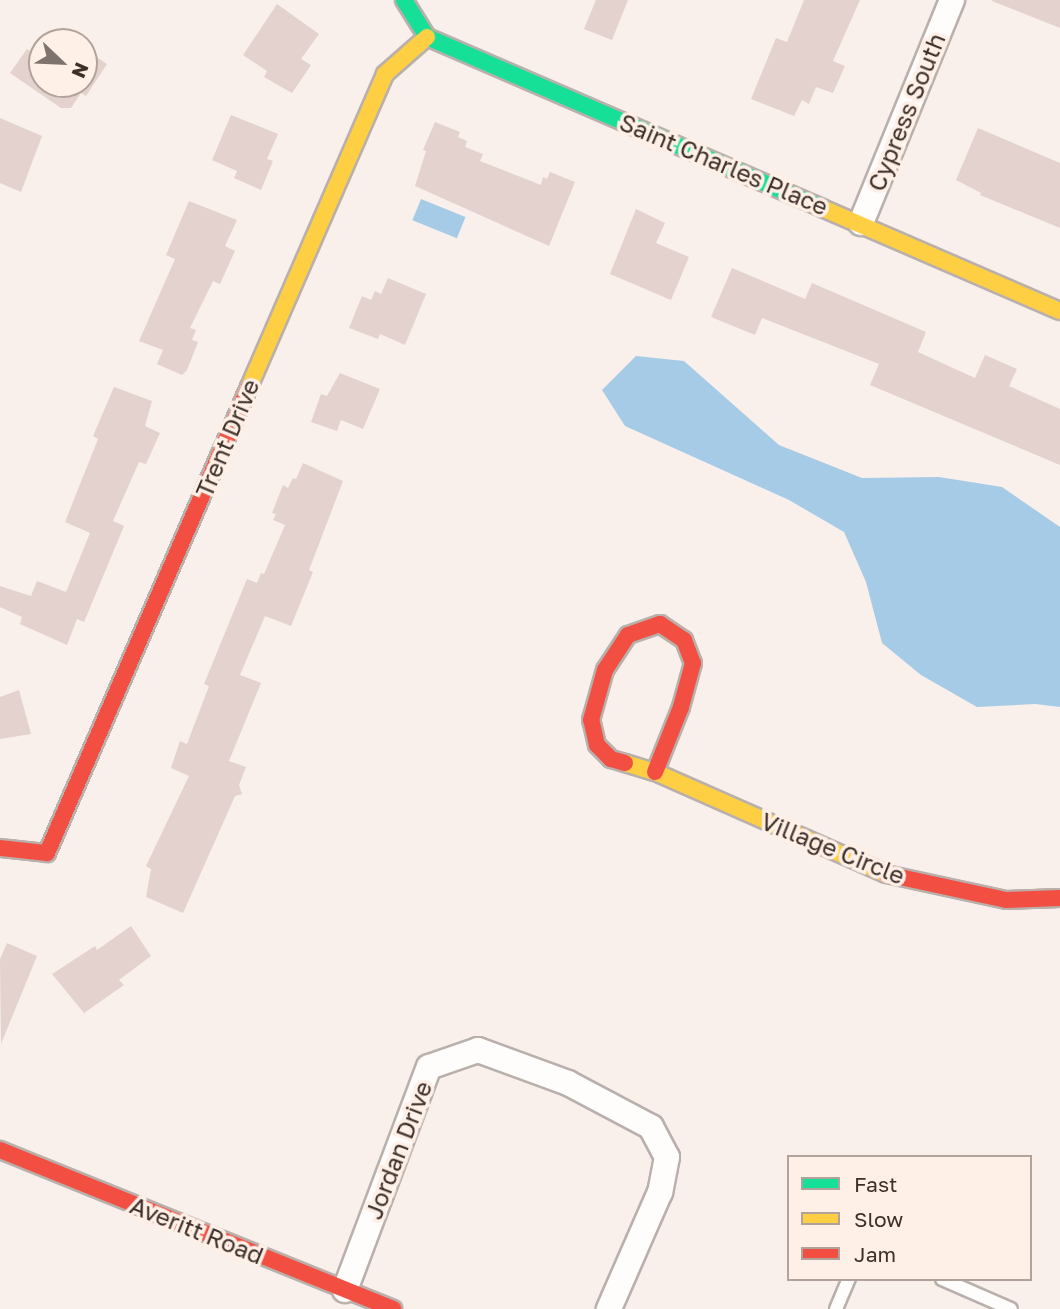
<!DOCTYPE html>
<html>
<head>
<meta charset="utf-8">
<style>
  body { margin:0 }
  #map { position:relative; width:1060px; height:1309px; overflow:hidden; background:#f9f0ec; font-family:"Golos Text",sans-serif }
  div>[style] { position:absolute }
  .water>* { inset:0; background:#a6cbe6; transform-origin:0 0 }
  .building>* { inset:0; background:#e3d2cd }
  .roads { filter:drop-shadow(2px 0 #bab0ab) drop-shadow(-2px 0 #bab0ab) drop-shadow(0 2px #bab0ab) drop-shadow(0 -2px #bab0ab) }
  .lane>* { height:12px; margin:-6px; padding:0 6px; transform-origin:6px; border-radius:6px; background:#fefdfc }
  .street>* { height:24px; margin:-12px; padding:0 12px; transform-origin:12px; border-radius:12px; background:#fefdfc }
  .fast>* { height:16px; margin:-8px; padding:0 8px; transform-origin:8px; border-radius:8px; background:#16e098 }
  .slow>* { height:16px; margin:-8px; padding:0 8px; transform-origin:8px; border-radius:8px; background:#ffcf43 }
  .jam>* { height:16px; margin:-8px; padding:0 8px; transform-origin:8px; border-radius:8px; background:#f24e42 }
  span { translate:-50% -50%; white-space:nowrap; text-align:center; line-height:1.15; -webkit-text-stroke:7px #feefe7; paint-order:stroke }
  .street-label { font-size:24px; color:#3d3028 }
  .legend { position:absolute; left:787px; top:1155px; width:245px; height:126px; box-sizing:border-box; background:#feefe7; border:2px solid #b1a39b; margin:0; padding:9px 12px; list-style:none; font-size:21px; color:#3d3028 }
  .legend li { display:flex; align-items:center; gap:14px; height:35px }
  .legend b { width:35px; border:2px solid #b1a39b }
  .north { position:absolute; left:28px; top:28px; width:70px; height:70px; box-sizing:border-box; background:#feefe7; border:2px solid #b1a39b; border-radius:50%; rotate:113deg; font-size:19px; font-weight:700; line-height:28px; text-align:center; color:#3d3028 }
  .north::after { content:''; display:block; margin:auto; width:24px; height:32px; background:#7f736d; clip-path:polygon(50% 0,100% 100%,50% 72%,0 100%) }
</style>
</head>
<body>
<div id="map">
  <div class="water">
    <div style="left:421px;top:199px;width:48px;height:23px;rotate:22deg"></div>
    <div style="clip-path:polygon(636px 356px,684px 361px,779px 445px,862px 478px,939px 477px,1002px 487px,1060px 527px,1060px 707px,1035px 704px,977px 707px,921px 675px,882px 643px,866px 582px,844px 532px,789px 500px,625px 426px,602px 390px)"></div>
  </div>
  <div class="building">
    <div style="clip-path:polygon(596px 0,628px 0,612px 40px,584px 29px)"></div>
    <div style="clip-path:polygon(804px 0,860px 0,833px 61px,845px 66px,833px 93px,816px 87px,809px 104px,802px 100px,794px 116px,751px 99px,776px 38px,787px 42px)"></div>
    <div style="clip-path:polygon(992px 0,1060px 0,1060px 28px,992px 1px)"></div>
    <div style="clip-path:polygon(277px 4px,319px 34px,301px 59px,311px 65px,292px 93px,264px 77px,267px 71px,243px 55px)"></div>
    <div style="clip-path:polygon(27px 49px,42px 58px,42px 84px,84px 84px,84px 49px,107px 64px,86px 96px,81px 93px,71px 108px,61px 108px,10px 73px)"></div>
    <div style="clip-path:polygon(231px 115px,278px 134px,267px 159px,273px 161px,261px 190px,234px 178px,237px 171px,212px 160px)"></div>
    <div style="clip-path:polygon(0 118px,42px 136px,21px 192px,0 183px)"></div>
    <div style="clip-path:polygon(435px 122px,460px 132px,458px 137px,467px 141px,465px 147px,483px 154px,480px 161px,541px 185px,543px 177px,547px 179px,550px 172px,575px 182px,549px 246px,415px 186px,426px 151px,423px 150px)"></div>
    <div style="clip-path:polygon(978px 128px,1060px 163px,1060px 228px,980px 195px,981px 193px,956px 180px)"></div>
    <div style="clip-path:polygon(189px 201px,237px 220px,225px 246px,235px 251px,220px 284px,213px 281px,190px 328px,196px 330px,192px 340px,198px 342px,187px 370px,182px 375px,157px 364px,163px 350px,139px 341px,175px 259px,166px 255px)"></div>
    <div style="clip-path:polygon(636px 209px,665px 223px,656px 243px,689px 257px,671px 300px,610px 274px)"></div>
    <div style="clip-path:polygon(732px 268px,805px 299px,812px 283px,926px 332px,918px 352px,975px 378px,985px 355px,1017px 369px,1009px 386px,1060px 409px,1060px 465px,870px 385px,879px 364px,762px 318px,755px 335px,711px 317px)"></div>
    <div style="clip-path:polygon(388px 278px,426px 294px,405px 345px,380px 334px,378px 339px,349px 328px,362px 296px,371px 300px,375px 291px,381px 294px)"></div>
    <div style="clip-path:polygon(340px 373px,380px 389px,363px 429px,341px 420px,337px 431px,311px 422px,321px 394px,327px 396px)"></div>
    <div style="clip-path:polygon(114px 387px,152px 401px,145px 426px,160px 433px,146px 464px,139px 462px,113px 521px,124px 526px,84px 622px,77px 619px,67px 645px,20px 624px,22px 617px,0 607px,0 586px,31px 596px,37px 581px,66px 592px,90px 533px,65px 522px,98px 439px,93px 436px)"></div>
    <div style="clip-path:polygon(303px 463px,343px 481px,309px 570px,313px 572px,291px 626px,265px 616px,240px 675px,261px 683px,229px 761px,246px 767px,239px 785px,242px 794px,235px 796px,183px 913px,146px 897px,151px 869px,146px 866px,189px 776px,171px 768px,180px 741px,187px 744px,209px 686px,204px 684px,247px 579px,257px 583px,261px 573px,264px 574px,285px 525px,273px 520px,276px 514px,272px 513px,283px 485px,288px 488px,293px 478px,296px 479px)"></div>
    <div style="clip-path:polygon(19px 690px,31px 734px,0 739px,0 697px)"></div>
    <div style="clip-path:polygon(131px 926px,151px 956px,119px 980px,124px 985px,84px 1013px,52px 974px,95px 946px,97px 950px)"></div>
    <div style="clip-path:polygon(7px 943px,37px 956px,1px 1044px,0 959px)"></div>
  </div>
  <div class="roads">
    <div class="lane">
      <div style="left:942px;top:1279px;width:75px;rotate:23.5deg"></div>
      <div style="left:836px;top:1309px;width:33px;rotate:-67deg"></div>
    </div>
    <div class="street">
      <div style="left:861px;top:223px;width:241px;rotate:-67.8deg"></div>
      <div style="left:345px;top:1290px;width:238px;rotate:-69.4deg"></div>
      <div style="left:429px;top:1067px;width:52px;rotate:-19.1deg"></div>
      <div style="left:478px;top:1050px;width:96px;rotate:20.1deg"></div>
      <div style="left:568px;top:1083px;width:94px;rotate:27.9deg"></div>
      <div style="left:651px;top:1127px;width:34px;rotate:62deg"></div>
      <div style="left:667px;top:1157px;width:36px;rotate:101deg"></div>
      <div style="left:660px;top:1192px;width:128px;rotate:113.6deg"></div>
    </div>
    <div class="fast">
      <div style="left:404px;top:0;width:44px;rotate:58.1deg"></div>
      <div style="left:427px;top:37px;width:430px;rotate:23.4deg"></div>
    </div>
    <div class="slow">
      <div style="left:822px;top:208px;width:259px;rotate:23.4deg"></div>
      <div style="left:249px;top:387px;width:341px;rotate:-66.5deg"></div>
      <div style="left:385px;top:74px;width:56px;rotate:-41.4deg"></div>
      <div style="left:625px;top:763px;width:31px;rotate:17deg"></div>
      <div style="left:655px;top:772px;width:253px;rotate:23.8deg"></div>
    </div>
    <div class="jam">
      <div style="left:625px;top:763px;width:15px;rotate:-164deg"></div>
      <div style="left:611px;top:759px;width:20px;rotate:-135deg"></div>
      <div style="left:597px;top:745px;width:26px;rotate:-103deg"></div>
      <div style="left:591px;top:720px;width:52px;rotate:-74.4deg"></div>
      <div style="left:605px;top:670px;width:42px;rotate:-56.7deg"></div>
      <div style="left:628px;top:635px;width:34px;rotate:-19deg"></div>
      <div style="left:660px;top:624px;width:29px;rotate:34deg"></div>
      <div style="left:684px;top:640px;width:25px;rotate:69deg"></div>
      <div style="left:693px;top:663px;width:46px;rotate:105.3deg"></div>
      <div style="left:681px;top:707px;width:70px;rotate:111.8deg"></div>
      <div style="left:0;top:848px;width:47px;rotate:6.1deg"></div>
      <div style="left:47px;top:853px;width:508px;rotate:-66.56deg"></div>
      <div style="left:886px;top:874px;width:123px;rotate:12.2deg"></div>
      <div style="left:1006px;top:900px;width:54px;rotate:-2.1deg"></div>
      <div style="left:0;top:1150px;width:424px;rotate:22deg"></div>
    </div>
  </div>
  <div class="street-label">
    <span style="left:906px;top:112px;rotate:-68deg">Cypress South</span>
    <span style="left:724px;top:164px;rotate:23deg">Saint Charles Place</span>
    <span style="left:227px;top:438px;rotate:-67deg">Trent Drive</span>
    <span style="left:833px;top:848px;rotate:22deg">Village Circle</span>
    <span style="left:398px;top:1150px;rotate:-69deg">Jordan Drive</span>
    <span style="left:197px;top:1230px;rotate:22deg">Averitt Road</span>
  </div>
  <ul class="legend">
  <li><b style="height:9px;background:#16e098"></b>Fast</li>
  <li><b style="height:9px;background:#ffcf43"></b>Slow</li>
  <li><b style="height:9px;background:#f24e42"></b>Jam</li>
  </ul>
  <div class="north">N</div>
</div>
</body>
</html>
